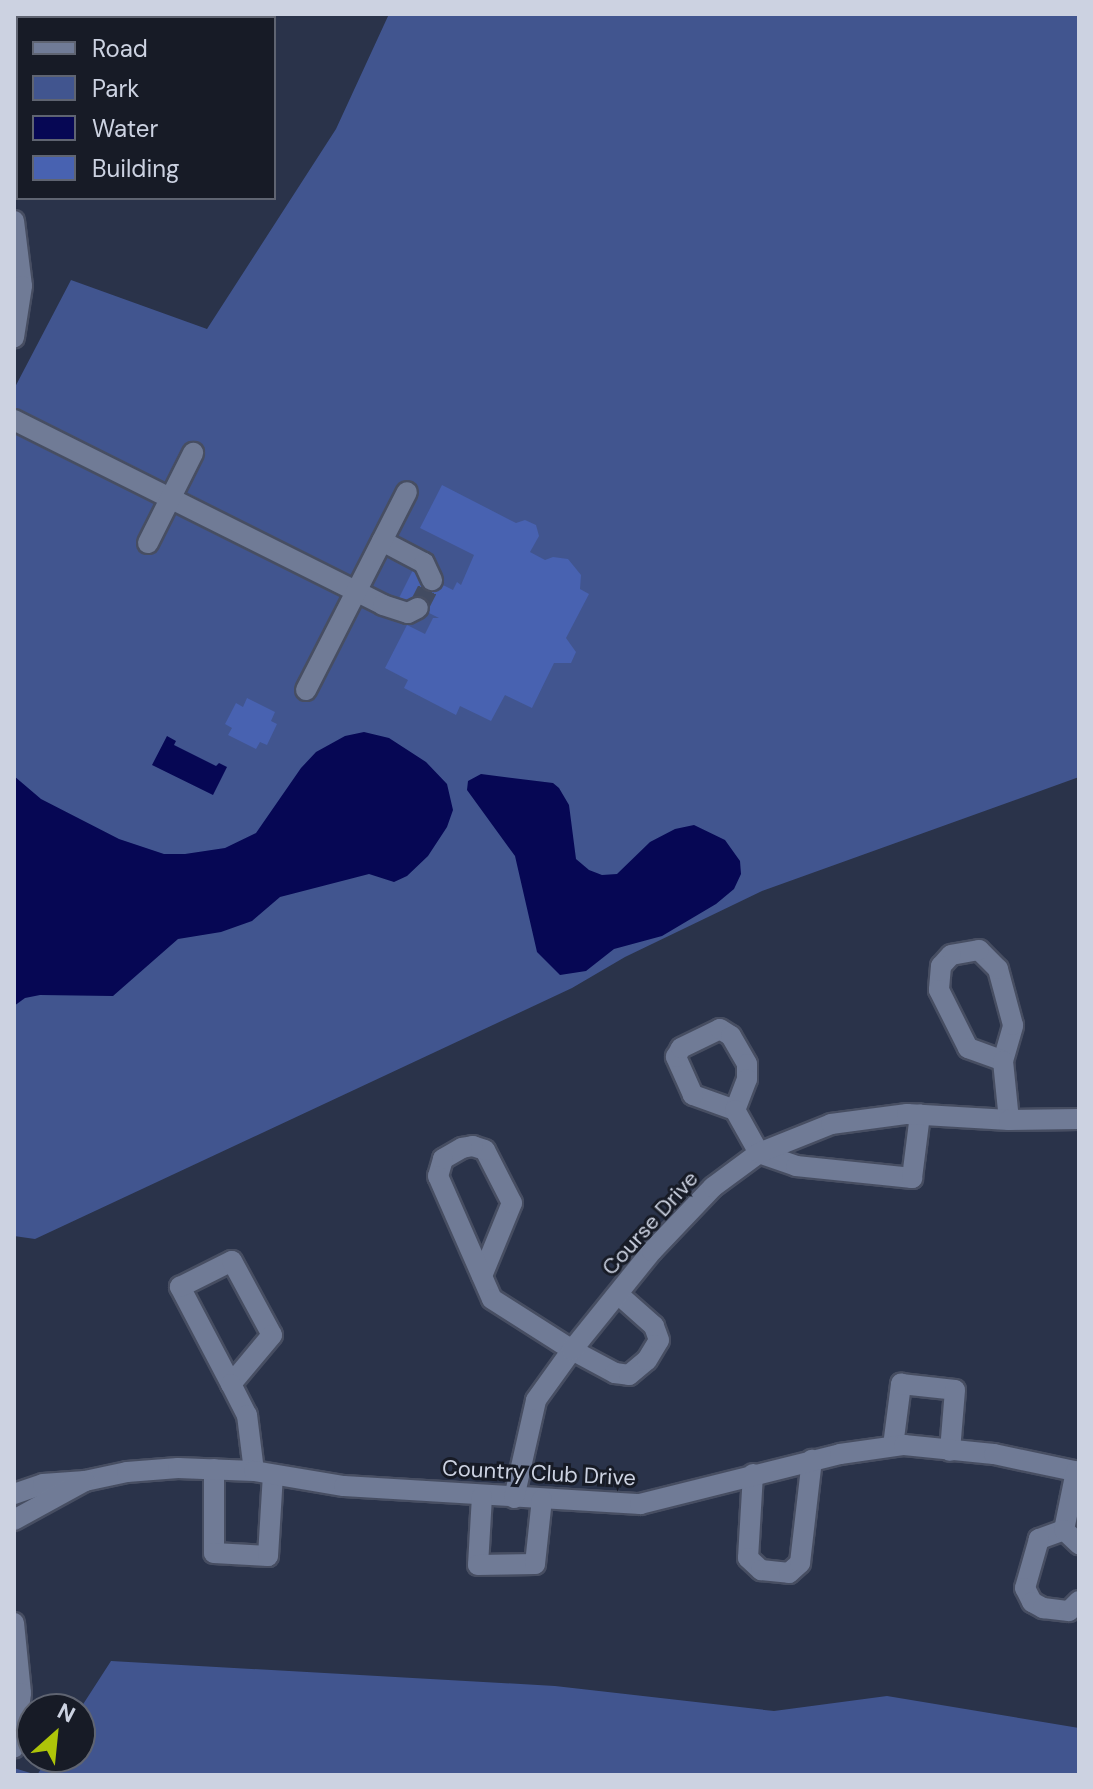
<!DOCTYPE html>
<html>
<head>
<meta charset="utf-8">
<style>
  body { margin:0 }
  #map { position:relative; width:1093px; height:1789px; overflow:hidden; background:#2a334a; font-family:"DM Sans",sans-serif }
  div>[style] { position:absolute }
  .green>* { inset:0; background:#41558f }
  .water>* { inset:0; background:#060754 }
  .building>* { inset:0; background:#4862b1 }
  .minor-tunnel>* { height:20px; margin-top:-10px; transform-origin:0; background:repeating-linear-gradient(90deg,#424b61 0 20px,transparent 0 30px) }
  .roads { filter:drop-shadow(2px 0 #474e62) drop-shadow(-2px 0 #474e62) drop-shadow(0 2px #474e62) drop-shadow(0 -2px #474e62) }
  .minor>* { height:20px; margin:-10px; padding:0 10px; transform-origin:10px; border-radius:10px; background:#707b96 }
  span { translate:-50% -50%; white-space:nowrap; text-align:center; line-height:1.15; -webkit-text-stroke:6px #171b26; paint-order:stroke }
  .street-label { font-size:22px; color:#ccd2e1 }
  .frame { position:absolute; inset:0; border:16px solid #ccd2e1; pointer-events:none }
  .legend { position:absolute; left:16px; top:16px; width:260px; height:184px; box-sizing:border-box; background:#171b26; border:2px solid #5f6471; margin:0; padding:10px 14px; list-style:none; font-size:24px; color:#ccd2e1 }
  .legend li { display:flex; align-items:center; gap:16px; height:40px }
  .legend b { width:40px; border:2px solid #5f6471 }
  .north { position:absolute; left:16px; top:1693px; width:80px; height:80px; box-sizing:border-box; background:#171b26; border:2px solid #5f6471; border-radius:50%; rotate:27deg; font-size:22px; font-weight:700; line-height:32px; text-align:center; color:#ccd2e1 }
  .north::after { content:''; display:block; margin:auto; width:28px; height:36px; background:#aec509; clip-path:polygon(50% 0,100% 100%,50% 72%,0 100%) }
</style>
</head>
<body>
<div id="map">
  <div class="green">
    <div style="clip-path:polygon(389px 14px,1079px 14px,1079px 777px,762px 891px,625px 957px,572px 988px,35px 1239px,14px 1236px,14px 389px,71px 280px,207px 329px,336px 129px)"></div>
    <div style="clip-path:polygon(111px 1661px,555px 1686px,774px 1711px,887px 1696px,1079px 1728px,1079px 1775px,14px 1775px,14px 1768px,37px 1775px,49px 1757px,80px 1757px,80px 1709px)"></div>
  </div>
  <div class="water">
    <div style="clip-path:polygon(364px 732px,389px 738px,426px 762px,447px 784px,453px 810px,447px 827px,428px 856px,407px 876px,394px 882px,369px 874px,280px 897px,252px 921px,221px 932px,178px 939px,113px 996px,40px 995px,25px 998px,14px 1006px,14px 776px,41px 799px,119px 839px,164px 854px,185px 854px,225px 848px,256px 833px,301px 768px,316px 752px,345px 736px)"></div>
    <div style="clip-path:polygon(167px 736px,176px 741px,174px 745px,216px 766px,219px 763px,227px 767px,213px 795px,152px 765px)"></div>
    <div style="clip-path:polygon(481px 774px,553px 783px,559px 788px,569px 805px,576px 859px,589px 870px,602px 875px,617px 874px,650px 842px,675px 829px,694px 825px,725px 840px,740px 861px,741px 874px,734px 889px,716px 904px,662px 936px,614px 949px,586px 971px,560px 975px,537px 952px,515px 856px,467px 790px,468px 781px)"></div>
  </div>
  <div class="building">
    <div style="clip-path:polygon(442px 485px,516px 523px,525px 520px,536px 525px,539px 536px,530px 552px,545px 560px,553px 557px,568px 559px,581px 575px,580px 589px,589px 594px,566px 638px,576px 652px,571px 663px,554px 663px,532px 708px,505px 695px,491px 721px,460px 706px,456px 715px,404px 688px,408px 680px,385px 668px,407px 625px,425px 634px,433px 618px,439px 618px,399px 598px,413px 570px,453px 590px,457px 582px,461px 585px,474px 555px,420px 528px)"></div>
    <div style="clip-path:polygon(247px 698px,275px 712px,271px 721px,277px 724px,267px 745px,260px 742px,256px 749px,228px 735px,232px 728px,225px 724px,236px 703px,243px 707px)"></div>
  </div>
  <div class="minor-tunnel">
    <div style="left:418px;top:608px;width:31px;rotate:-63deg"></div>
  </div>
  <div class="roads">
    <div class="minor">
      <div style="left:212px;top:18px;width:4px;rotate:-76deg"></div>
      <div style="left:14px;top:181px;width:4px;rotate:-14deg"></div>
      <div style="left:14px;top:221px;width:65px;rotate:83deg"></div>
      <div style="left:22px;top:286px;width:52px;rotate:98.9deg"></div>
      <div style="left:14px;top:420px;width:413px;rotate:26.6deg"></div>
      <div style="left:383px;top:605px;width:26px;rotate:18deg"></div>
      <div style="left:408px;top:613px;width:11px;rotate:-27deg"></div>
      <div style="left:382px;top:541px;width:47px;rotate:27.6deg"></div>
      <div style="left:424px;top:563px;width:19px;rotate:65deg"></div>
      <div style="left:148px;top:543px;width:101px;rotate:-63.4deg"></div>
      <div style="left:306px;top:690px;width:222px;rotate:-63deg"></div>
      <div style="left:1003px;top:1061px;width:37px;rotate:-74deg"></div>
      <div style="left:1013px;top:1025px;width:58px;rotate:-105deg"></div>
      <div style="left:998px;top:969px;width:27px;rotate:-135deg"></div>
      <div style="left:979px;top:950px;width:28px;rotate:170deg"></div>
      <div style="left:951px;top:955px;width:15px;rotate:132deg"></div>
      <div style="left:941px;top:966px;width:24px;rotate:95deg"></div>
      <div style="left:939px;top:990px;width:65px;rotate:63.4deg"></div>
      <div style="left:968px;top:1048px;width:37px;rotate:20deg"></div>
      <div style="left:1003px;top:1061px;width:59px;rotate:84.2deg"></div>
      <div style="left:735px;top:1110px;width:45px;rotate:-160.3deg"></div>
      <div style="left:693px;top:1095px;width:42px;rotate:-114.1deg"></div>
      <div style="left:676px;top:1057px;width:10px;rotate:-61deg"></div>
      <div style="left:681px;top:1048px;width:43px;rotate:-26deg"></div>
      <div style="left:720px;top:1029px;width:13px;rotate:32deg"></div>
      <div style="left:731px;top:1036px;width:32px;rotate:60deg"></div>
      <div style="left:747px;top:1064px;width:15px;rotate:90deg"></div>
      <div style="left:747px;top:1079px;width:33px;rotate:111deg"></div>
      <div style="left:735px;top:1110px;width:49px;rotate:60.8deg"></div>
      <div style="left:759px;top:1153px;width:39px;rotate:19deg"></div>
      <div style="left:796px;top:1166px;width:117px;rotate:5.9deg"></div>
      <div style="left:912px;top:1178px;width:64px;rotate:-82.8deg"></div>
      <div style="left:482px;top:1276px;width:79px;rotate:-67.7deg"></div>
      <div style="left:512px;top:1203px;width:59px;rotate:-117deg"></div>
      <div style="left:485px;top:1150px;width:13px;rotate:-162deg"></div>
      <div style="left:473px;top:1146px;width:11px;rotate:170deg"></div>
      <div style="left:462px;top:1148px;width:22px;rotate:150deg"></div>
      <div style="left:443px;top:1159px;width:18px;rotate:106deg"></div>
      <div style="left:438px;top:1176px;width:134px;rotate:66.3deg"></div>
      <div style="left:492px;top:1299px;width:95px;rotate:32.5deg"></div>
      <div style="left:572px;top:1350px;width:49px;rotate:28.1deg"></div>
      <div style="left:615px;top:1373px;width:14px;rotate:8deg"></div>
      <div style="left:629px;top:1375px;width:23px;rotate:-40deg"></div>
      <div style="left:647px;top:1360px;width:23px;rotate:-59deg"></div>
      <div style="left:659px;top:1340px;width:15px;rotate:-110deg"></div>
      <div style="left:654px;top:1326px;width:48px;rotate:-138.4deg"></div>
      <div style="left:231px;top:1384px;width:110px;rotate:-117.7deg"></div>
      <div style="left:180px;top:1287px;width:58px;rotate:-26.6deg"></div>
      <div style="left:232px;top:1261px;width:84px;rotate:61.6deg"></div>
      <div style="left:272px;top:1335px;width:64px;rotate:129.9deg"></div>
      <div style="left:231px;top:1384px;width:35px;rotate:63deg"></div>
      <div style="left:247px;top:1415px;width:56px;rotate:82.9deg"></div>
      <div style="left:893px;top:1446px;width:63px;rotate:-82.6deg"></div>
      <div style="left:901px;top:1384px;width:54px;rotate:6.3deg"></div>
      <div style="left:955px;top:1390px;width:61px;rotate:94.7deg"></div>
      <div style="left:214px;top:1469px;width:84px;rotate:90deg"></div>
      <div style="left:214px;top:1553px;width:54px;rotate:3.2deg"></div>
      <div style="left:268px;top:1556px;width:81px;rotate:-86.5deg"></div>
      <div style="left:753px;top:1474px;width:84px;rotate:93.4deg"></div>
      <div style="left:748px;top:1558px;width:18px;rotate:43deg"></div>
      <div style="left:761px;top:1570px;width:28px;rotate:6deg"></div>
      <div style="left:789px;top:1573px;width:15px;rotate:-42deg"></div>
      <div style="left:800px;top:1563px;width:104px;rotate:-83.4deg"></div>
      <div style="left:85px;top:1481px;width:43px;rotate:-12.1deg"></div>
      <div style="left:127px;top:1472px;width:51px;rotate:-4.5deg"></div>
      <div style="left:178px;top:1468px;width:76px;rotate:2.3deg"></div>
      <div style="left:254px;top:1471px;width:91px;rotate:9.5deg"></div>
      <div style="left:344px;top:1486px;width:297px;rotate:3.5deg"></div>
      <div style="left:640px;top:1504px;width:206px;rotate:-14deg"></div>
      <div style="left:840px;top:1454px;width:65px;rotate:-8deg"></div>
      <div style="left:904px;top:1445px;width:90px;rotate:5.7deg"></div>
      <div style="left:994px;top:1454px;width:87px;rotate:12deg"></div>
      <div style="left:14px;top:1494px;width:31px;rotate:-19deg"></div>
      <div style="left:43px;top:1484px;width:42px;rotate:-4.1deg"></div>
      <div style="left:85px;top:1481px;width:81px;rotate:151.2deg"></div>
      <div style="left:482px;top:1496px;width:69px;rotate:93.3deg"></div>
      <div style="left:478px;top:1565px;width:57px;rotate:-1deg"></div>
      <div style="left:535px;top:1564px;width:65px;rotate:-83.9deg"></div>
      <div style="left:514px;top:1498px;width:100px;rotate:-77.3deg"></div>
      <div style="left:536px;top:1400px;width:62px;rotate:-54.2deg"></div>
      <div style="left:572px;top:1350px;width:127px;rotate:-51.1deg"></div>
      <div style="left:652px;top:1251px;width:88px;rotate:-46.4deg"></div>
      <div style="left:713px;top:1187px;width:57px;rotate:-36.5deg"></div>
      <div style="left:759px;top:1153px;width:78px;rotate:-21.9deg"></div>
      <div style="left:831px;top:1124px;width:77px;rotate:-7.5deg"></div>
      <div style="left:907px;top:1114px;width:102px;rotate:3.4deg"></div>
      <div style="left:1009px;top:1120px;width:70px;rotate:-0.8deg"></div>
      <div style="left:1064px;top:1530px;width:27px;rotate:160deg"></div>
      <div style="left:1039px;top:1539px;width:51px;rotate:105.9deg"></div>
      <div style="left:1025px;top:1588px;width:16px;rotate:63deg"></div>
      <div style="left:1032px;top:1602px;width:13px;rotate:29deg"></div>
      <div style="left:1043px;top:1608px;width:26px;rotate:7deg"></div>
      <div style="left:1069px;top:1611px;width:14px;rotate:-45deg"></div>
      <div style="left:1064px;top:1530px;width:60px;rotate:-78.5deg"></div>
      <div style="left:1064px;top:1530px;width:21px;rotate:43deg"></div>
      <div style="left:14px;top:1623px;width:70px;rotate:84.3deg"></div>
      <div style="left:21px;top:1693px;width:55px;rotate:97.3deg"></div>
    </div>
  </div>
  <div class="street-label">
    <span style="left:650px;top:1223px;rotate:-48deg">Course Drive</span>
    <span style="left:539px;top:1473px;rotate:3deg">Country Club Drive</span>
  </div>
  <div class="frame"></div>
  <ul class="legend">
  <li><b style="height:10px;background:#707b96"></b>Road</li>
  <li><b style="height:22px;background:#41558f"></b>Park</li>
  <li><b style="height:22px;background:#060754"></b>Water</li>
  <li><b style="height:22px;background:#4862b1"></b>Building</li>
  </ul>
  <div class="north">N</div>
</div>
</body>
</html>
